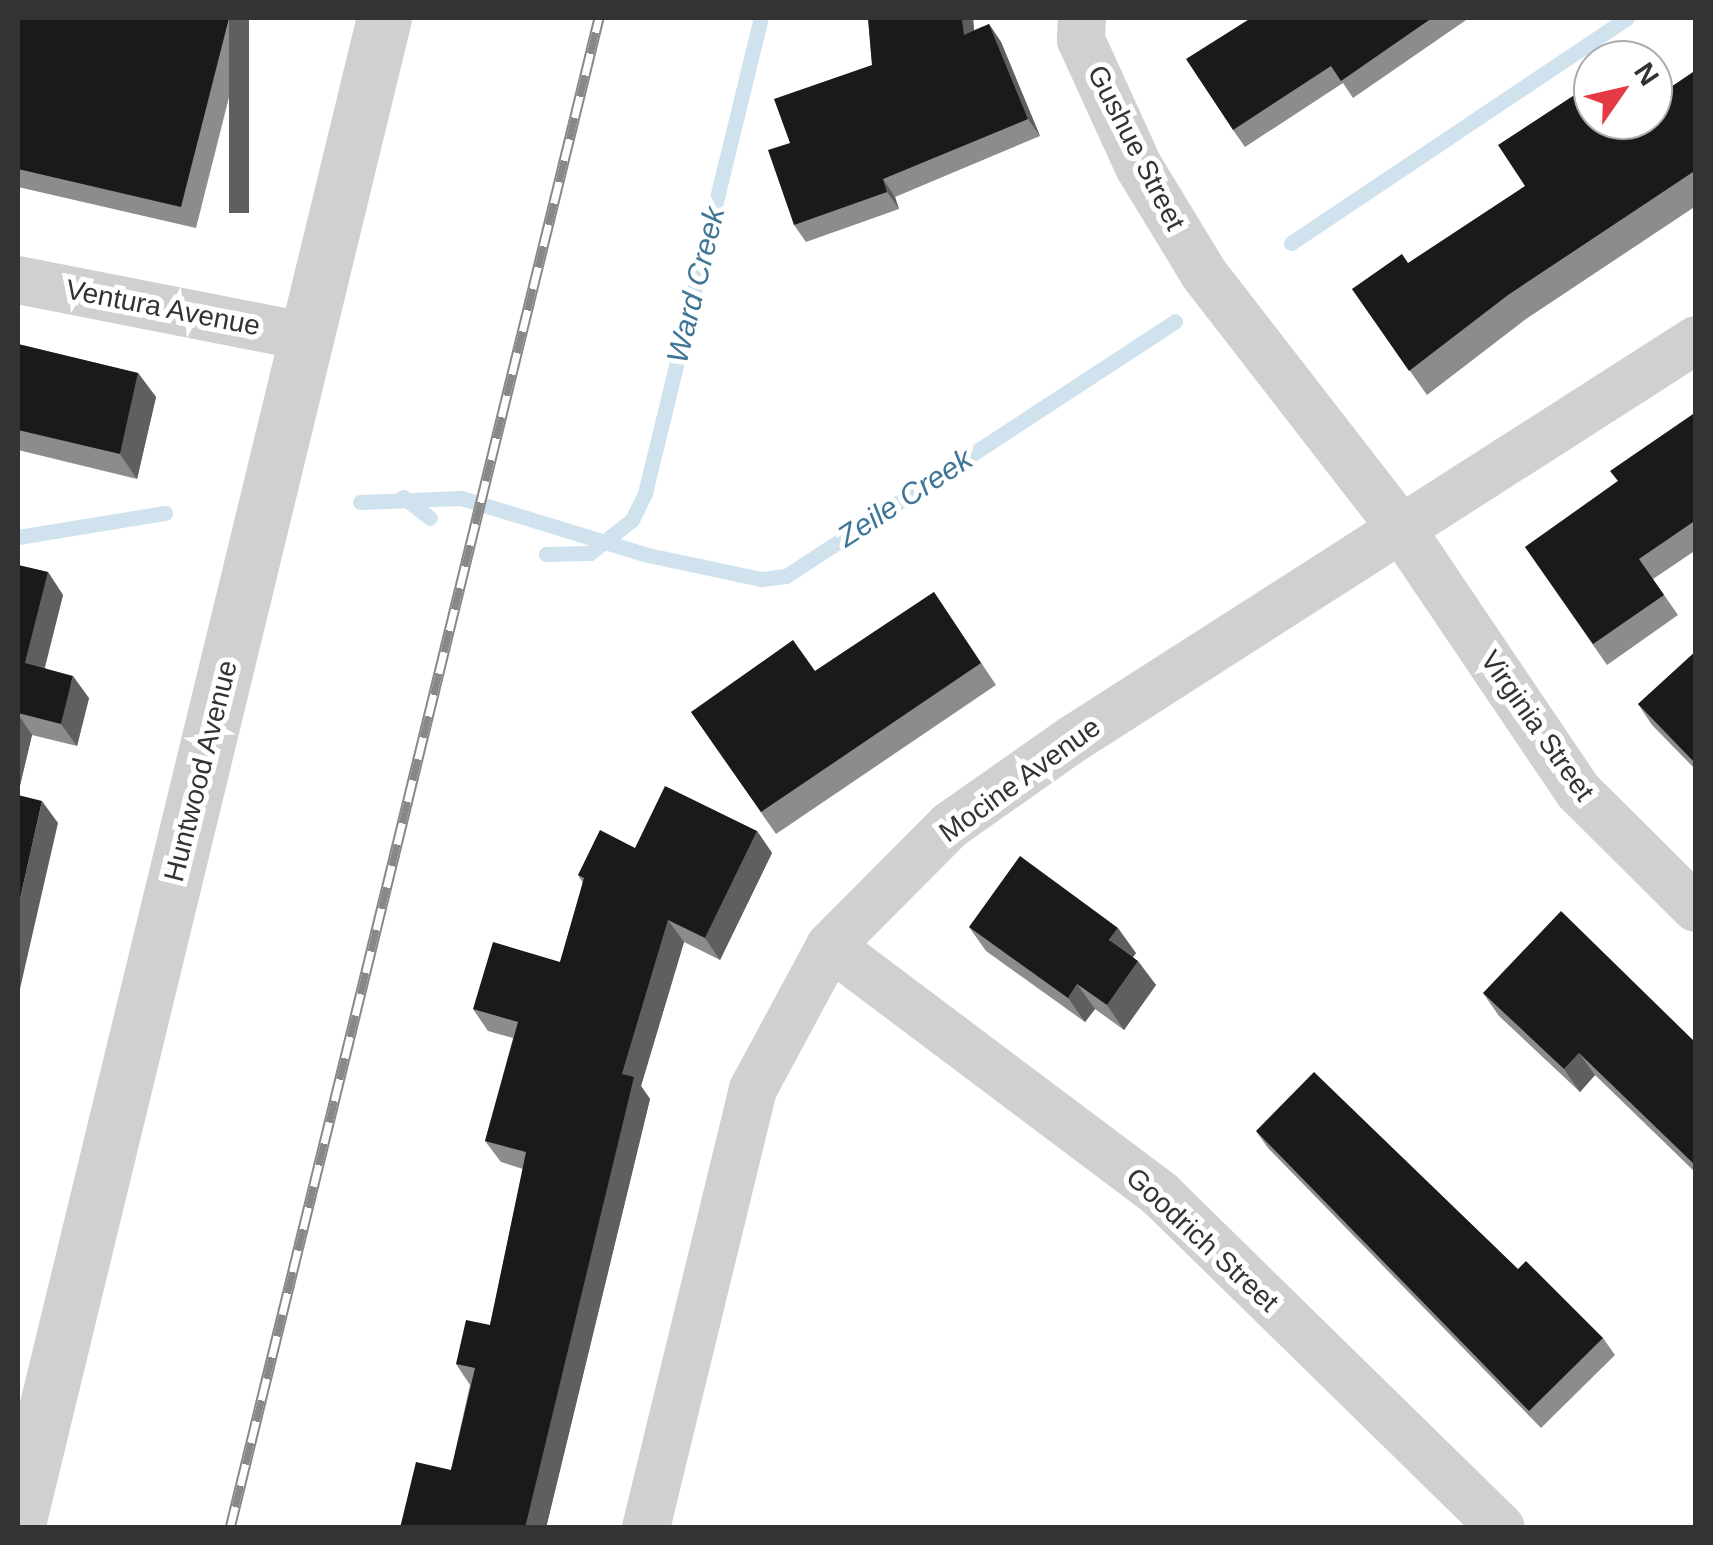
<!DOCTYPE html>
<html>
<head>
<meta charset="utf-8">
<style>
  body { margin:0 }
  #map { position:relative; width:1713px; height:1545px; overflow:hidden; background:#fff; font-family:Arial,sans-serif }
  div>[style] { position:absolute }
  .stream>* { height:15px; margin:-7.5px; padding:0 7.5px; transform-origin:7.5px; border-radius:7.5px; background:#cfe2ee }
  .minor>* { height:48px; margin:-24px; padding:0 24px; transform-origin:24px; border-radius:24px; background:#d0d0d0 }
  .tertiary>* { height:55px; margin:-27.5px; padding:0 27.5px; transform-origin:27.5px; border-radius:27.5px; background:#d0d0d0 }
  .rail>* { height:11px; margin-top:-5.5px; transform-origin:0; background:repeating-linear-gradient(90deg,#fff 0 22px,#888 0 44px); box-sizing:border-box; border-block:2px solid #888 }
  .wall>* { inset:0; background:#8c8c8c }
  .shaded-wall>* { inset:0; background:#5f5f5f; transform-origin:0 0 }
  .building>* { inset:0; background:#1a1a1a }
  span { translate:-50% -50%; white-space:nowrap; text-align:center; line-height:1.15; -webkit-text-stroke:10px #fff; paint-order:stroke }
  .street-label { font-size:28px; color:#333 }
  .water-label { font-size:30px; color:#3f7597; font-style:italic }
  .frame { position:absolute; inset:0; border:20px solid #333; pointer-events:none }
  .north { position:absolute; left:1573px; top:40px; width:100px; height:100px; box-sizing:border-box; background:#fff; border:2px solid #adadad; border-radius:50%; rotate:56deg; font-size:28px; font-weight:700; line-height:40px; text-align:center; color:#333 }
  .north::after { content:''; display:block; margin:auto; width:35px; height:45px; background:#e63946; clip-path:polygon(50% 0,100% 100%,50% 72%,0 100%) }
</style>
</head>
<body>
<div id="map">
  <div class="stream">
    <div style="left:1291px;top:243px;width:404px;rotate:-33.8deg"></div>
    <div style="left:403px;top:497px;width:34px;rotate:38deg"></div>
    <div style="left:360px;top:502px;width:101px;rotate:-2.3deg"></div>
    <div style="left:461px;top:498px;width:195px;rotate:17deg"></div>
    <div style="left:648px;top:555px;width:116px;rotate:12deg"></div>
    <div style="left:761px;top:579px;width:25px;rotate:-7deg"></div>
    <div style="left:786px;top:576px;width:465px;rotate:-33.2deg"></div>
    <div style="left:18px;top:537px;width:149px;rotate:-9.3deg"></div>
    <div style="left:546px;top:554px;width:44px;rotate:-1.3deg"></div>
    <div style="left:590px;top:553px;width:53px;rotate:-38.2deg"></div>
    <div style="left:632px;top:520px;width:30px;rotate:-64deg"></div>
    <div style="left:645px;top:493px;width:489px;rotate:-76.3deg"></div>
  </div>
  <div class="minor">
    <div style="left:1082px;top:18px;width:22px;rotate:93deg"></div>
    <div style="left:1081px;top:40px;width:140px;rotate:65.5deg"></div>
    <div style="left:1139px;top:167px;width:125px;rotate:58.7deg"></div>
    <div style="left:1204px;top:274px;width:320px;rotate:52.2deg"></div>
    <div style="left:1400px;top:527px;width:318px;rotate:56deg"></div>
    <div style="left:1578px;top:791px;width:166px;rotate:44.8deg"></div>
    <div style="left:18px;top:280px;width:297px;rotate:11.1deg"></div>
    <div style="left:830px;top:946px;width:413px;rotate:36.9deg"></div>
    <div style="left:1160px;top:1194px;width:477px;rotate:44.4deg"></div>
    <div style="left:646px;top:1528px;width:452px;rotate:-76.3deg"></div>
    <div style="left:753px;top:1089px;width:162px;rotate:-61.7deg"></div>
    <div style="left:830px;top:946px;width:169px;rotate:-45.2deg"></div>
    <div style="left:949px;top:826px;width:151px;rotate:-35.1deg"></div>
    <div style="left:1073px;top:739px;width:740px;rotate:-32.64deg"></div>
  </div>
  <div class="tertiary">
    <div style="left:18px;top:1524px;width:1550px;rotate:-76.34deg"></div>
  </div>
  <div class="rail">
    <div style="left:230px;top:1528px;width:1554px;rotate:-76.27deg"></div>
  </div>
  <div class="wall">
    <div style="clip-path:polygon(18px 18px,249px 18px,196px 228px,18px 187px)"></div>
    <div style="clip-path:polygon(868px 18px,973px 18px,974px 30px,989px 24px,1001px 42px,1040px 136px,895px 197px,899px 209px,806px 242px,794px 225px,790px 143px,872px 65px)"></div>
    <div style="clip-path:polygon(1251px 18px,1469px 18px,1353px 98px,1343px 83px,1245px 147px,1233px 130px)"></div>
    <div style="clip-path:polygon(1696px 70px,1696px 206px,1526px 319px,1427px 395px,1352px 289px,1409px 263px,1653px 120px)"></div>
    <div style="clip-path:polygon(18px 344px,138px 373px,156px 397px,137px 479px,18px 450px)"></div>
    <div style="clip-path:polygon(1696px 412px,1696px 550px,1653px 579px,1678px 615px,1607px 665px,1525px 547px,1618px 481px)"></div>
    <div style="clip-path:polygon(18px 565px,48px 572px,63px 595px,45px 668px,89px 698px,77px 746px,32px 735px,18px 794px)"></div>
    <div style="clip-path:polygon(934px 592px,996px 685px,776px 834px,691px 712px,815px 671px)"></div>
    <div style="clip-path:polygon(1696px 651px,1696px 770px,1652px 725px,1638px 704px)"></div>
    <div style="clip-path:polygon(757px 831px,772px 853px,720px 960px,684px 942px,641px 1086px,650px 1099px,546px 1528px,400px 1528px,451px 1470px,470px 1385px,456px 1364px,490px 1325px,523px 1169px,501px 1162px,485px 1141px,513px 1038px,488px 1031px,473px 1009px,560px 962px,583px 883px,578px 875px,635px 848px)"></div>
    <div style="clip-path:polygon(969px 927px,1136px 953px,1133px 957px,1156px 985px,1124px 1030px,1095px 1009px,1085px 1022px,986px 951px)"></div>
    <div style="clip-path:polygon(1483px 993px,1696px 1043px,1696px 1173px,1595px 1075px,1580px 1092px,1499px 1016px)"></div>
    <div style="clip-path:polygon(1256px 1131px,1518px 1269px,1603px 1338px,1615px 1355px,1541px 1428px,1268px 1148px)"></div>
  </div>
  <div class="shaded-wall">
    <div style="left:229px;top:18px;width:20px;height:195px"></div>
    <div style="clip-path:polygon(962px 18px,973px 18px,976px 52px,964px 35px)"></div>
    <div style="clip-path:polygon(989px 24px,1001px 42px,1040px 136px,1028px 119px)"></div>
    <div style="clip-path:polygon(883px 179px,895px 197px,899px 209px,887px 192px)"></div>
    <div style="clip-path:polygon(138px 373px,156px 397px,137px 479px,120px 454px)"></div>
    <div style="clip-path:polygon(48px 572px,63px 595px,40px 685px,25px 663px)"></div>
    <div style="clip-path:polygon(73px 676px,89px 698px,77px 746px,61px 724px)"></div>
    <div style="clip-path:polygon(18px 714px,32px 735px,18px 794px)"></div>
    <div style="clip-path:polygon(42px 801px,58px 823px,19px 993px,18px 908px)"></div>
    <div style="clip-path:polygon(757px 831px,772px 853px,720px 960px,705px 938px)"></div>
    <div style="clip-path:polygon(668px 920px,684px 942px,641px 1086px,650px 1099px,546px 1528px,525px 1528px,622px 1074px)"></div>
    <div style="clip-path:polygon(1118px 928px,1136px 953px,1127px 965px,1109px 940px)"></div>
    <div style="clip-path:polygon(1138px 961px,1156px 985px,1124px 1030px,1107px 1005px)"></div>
    <div style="clip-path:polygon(1077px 984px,1095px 1009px,1085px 1022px,1068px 998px)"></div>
    <div style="clip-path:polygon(1579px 1053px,1595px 1075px,1580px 1092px,1564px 1069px)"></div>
  </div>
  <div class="building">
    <div style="clip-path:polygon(18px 18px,229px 18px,181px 207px,18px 169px)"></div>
    <div style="clip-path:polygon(868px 18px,962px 18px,964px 35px,989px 24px,1028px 119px,883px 179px,887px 192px,794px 225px,768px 150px,790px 143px,774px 99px,872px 65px)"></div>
    <div style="clip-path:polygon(1251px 18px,1432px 18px,1341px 81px,1331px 66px,1233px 130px,1186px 59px)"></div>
    <div style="clip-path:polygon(1696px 70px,1696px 170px,1508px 295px,1409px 371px,1352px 289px,1402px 254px,1408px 263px,1525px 186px,1498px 145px,1579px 92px,1593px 83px,1593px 120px,1653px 120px,1653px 99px)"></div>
    <div style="clip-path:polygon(18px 344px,138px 373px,120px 454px,18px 430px)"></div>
    <div style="clip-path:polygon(1696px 412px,1696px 520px,1639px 559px,1664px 595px,1593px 644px,1525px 547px,1618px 481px,1610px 471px)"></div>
    <div style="clip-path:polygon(18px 565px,48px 572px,25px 663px,73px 676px,61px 724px,18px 713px)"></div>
    <div style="clip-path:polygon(934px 592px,981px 663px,761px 812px,691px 712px,793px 640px,815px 671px)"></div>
    <div style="clip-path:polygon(1696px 651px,1696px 764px,1638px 704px)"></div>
    <div style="clip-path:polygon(665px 786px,757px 831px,705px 938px,668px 920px,622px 1074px,634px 1077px,525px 1528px,400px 1528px,416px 1462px,451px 1470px,475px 1368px,456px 1364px,466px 1320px,490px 1325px,526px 1152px,485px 1141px,518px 1022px,473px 1009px,493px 942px,560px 962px,584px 878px,578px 875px,600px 830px,635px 848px)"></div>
    <div style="clip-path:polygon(18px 795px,42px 801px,18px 908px)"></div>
    <div style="clip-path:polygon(1020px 856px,1118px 928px,1109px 940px,1138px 961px,1107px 1005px,1077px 984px,1068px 998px,969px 927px)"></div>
    <div style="clip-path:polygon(1561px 911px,1696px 1043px,1696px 1166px,1579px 1053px,1564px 1069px,1483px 993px)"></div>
    <div style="clip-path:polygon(1314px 1072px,1518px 1269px,1526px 1261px,1603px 1338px,1529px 1411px,1256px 1131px)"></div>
  </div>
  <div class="street-label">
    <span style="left:1136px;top:148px;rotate:63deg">Gushue Street</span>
    <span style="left:163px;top:308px;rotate:11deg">Ventura Avenue</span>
    <span style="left:1537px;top:726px;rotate:55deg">Virginia Street</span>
    <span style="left:201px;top:771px;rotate:-76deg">Huntwood Avenue</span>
    <span style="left:1020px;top:780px;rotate:-36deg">Mocine Avenue</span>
    <span style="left:1202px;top:1240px;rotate:43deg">Goodrich Street</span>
  </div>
  <div class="water-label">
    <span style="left:696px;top:285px;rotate:-76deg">Ward Creek</span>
    <span style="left:905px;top:498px;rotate:-33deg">Zeile Creek</span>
  </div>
  <div class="frame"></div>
  <div class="north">N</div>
</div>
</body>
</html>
